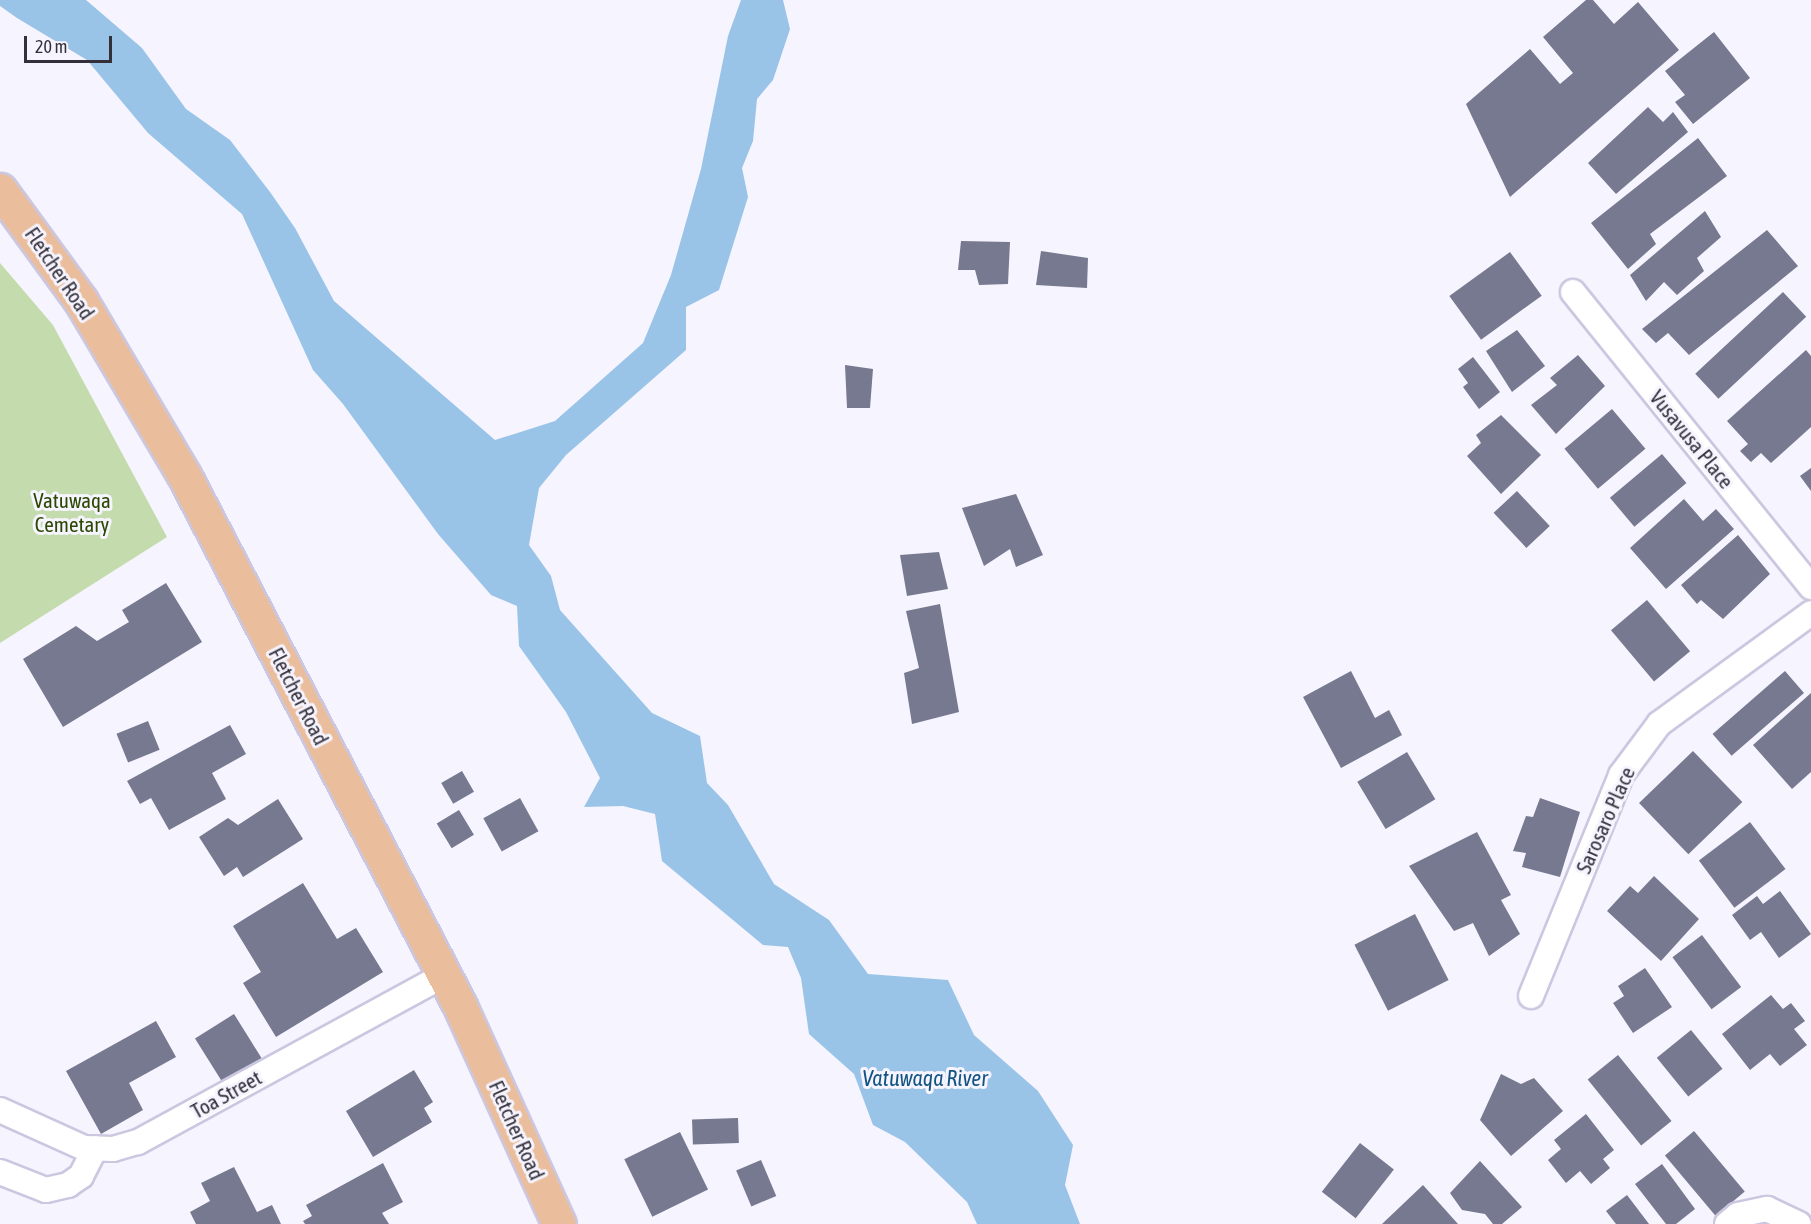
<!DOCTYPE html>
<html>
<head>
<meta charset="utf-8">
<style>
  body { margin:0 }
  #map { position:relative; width:1811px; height:1224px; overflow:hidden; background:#f6f4fe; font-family:"Asap Condensed",sans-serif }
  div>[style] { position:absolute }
  .green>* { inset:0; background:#c4dcad }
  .water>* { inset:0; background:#99c4e8 }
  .building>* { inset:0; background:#76798f; transform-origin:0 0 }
  .roads { filter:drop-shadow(2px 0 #ccc7e0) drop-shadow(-2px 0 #ccc7e0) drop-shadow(0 2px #ccc7e0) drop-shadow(0 -2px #ccc7e0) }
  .street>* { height:24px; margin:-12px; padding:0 12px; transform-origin:12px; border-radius:12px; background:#fff }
  .primary>* { height:33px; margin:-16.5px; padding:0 16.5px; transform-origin:16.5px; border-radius:16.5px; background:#eabe9c }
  span { translate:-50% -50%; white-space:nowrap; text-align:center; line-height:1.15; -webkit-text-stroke:6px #f6f4fe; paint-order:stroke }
  .street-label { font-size:21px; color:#33303a }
  .park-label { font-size:21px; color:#2c4700 }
  .water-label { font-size:22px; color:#125583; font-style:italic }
  .scale { position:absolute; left:24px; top:36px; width:88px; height:27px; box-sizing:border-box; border:3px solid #33303a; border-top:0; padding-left:8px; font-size:18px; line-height:21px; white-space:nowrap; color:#33303a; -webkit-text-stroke:4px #f6f4fe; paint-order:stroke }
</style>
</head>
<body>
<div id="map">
  <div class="green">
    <div style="clip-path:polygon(0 263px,53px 325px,167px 537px,0 643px)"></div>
  </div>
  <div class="water">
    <div style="clip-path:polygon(0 0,86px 0,142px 48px,186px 109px,230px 140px,270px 192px,295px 228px,334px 301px,495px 440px,555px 421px,643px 343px,671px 275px,701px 169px,728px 36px,741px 0,783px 0,790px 29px,773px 80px,757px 99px,753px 141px,742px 168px,748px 197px,719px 290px,686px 307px,686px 350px,566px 455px,539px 488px,529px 545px,551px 576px,560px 610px,652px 713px,700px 736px,707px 783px,728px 805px,774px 884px,829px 920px,868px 974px,948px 980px,974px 1035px,1038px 1091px,1073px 1145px,1065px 1185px,1080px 1224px,977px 1224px,967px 1202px,905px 1142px,873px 1125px,854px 1074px,809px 1034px,801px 978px,788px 947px,763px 945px,662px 861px,655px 814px,623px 806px,584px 807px,600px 778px,566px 712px,519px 646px,517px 606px,491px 595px,438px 534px,343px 404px,313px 370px,242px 214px,148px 133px,87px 60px,17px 18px,0 6px)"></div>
  </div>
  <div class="building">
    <div style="clip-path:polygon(1586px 0,1593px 0,1614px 24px,1638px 2px,1679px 50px,1510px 197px,1466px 104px,1530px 49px,1560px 84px,1573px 73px,1543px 37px)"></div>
    <div style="clip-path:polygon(1714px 32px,1750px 78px,1693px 124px,1675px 102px,1685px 95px,1665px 71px)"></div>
    <div style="clip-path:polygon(1648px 107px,1663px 122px,1673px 112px,1688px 132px,1616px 194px,1588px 163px)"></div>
    <div style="clip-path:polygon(1698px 138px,1727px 176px,1650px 234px,1656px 244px,1628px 269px,1591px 223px)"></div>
    <div style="clip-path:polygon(1705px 211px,1721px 237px,1697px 258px,1704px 271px,1677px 295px,1664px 282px,1646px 301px,1630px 275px)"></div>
    <div style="clip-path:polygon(1767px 230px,1798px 266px,1689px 355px,1668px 333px,1656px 343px,1642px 329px)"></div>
    <div style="clip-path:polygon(961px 241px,1010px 242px,1008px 284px,979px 285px,975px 270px,958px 270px)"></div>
    <div style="clip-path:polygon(1041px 251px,1088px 258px,1087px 288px,1036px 285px)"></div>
    <div style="left:1510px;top:252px;width:54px;height:75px;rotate:54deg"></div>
    <div style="left:1783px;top:292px;width:34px;height:120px;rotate:47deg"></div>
    <div style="clip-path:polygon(1517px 330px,1545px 366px,1512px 392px,1486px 351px)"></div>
    <div style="clip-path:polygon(1806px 350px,1811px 356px,1811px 427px,1771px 463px,1761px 453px,1751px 462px,1740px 451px,1748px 444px,1727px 421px)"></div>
    <div style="clip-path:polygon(1578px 355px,1605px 386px,1556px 434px,1531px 405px,1557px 385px,1550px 378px)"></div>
    <div style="clip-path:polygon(1473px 357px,1500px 392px,1479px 409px,1463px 387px,1468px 383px,1458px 369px)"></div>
    <div style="clip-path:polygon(845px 365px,873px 369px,870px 408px,847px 408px)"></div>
    <div style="left:1612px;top:409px;width:52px;height:62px;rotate:50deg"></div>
    <div style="clip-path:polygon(1501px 415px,1541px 455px,1501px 494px,1467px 456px,1481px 443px,1476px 435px)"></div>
    <div style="left:1662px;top:454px;width:38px;height:68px;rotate:50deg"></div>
    <div style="clip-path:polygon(1811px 468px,1811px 491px,1800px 476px)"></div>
    <div style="left:1517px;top:491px;width:48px;height:32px;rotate:47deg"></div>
    <div style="clip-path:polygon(1016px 494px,1043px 555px,1016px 567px,1010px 549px,984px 566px,962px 508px)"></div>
    <div style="clip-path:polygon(1684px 499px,1703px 521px,1716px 509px,1734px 529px,1666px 589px,1630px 548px)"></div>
    <div style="clip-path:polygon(1738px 535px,1770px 574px,1723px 619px,1701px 600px,1697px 604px,1681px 585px)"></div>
    <div style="clip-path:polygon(939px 552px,948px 589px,907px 596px,900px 555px)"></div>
    <div style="clip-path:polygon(166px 583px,202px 642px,63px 727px,23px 659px,76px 626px,97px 641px,129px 622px,122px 610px)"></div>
    <div style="left:1647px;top:600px;width:67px;height:47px;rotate:50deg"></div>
    <div style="clip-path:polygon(940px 604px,959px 712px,912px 724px,904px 673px,919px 668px,906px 611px)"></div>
    <div style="clip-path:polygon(1351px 671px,1375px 718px,1389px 710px,1402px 735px,1341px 768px,1303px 697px)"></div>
    <div style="left:1785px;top:671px;width:29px;height:96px;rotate:49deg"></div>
    <div style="clip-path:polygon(1811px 693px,1811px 772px,1792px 789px,1753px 745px)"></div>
    <div style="left:148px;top:721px;width:31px;height:34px;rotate:68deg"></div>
    <div style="clip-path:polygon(230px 725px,246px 754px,212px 773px,226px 799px,169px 830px,151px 798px,140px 804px,127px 781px)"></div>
    <div style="left:1693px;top:751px;width:71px;height:75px;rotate:46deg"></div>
    <div style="left:1407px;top:752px;width:55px;height:58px;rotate:59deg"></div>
    <div style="left:462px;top:771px;width:24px;height:24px;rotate:60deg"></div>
    <div style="left:520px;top:798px;width:38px;height:42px;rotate:61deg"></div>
    <div style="clip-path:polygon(1540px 798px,1580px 812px,1560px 877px,1522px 867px,1526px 853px,1513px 851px,1526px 816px,1533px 817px)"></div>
    <div style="clip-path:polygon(278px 799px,303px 839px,243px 877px,237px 867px,224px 876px,199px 837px,228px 818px,238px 825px)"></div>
    <div style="left:459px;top:810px;width:29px;height:26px;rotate:59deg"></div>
    <div style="left:1750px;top:822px;width:59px;height:64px;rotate:53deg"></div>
    <div style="clip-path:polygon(1477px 832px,1511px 895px,1501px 900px,1520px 934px,1489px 956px,1473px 923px,1454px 931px,1409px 866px)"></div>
    <div style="clip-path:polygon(1654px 876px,1699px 919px,1661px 961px,1607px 911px,1630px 886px,1638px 893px)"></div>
    <div style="clip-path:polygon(303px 883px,337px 939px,356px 928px,383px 972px,276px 1037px,243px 983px,261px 972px,233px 926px)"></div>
    <div style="clip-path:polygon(1780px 891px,1811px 934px,1779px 958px,1761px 932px,1750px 940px,1732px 915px,1757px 896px,1763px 904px)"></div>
    <div style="left:1415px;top:914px;width:74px;height:68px;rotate:63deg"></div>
    <div style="left:1702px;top:935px;width:65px;height:37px;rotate:53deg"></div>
    <div style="clip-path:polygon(1645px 968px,1672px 1007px,1633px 1033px,1613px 1003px,1624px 996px,1618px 986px)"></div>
    <div style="clip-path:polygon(1771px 995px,1783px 1009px,1791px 1003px,1805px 1021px,1794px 1029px,1807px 1045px,1780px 1066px,1770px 1054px,1750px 1070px,1722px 1034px)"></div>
    <div style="left:234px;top:1014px;width:58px;height:46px;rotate:58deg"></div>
    <div style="clip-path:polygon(156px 1021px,176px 1057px,129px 1083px,143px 1110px,101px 1134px,66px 1071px)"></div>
    <div style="left:1691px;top:1030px;width:50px;height:44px;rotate:51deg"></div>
    <div style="left:1618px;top:1055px;width:85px;height:39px;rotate:51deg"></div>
    <div style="clip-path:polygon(414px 1070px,433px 1102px,424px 1108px,432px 1122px,373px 1157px,346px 1111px)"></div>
    <div style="clip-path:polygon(1501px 1074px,1521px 1084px,1534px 1078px,1563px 1111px,1511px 1156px,1480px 1120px)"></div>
    <div style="clip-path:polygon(1586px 1114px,1614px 1150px,1603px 1159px,1610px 1168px,1591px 1184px,1580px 1171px,1566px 1183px,1548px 1160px,1561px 1149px,1554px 1140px)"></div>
    <div style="left:738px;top:1118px;width:25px;height:46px;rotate:88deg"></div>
    <div style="left:1694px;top:1131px;width:79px;height:38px;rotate:50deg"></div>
    <div style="left:680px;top:1132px;width:64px;height:62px;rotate:64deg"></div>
    <div style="left:1360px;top:1143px;width:43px;height:62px;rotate:38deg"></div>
    <div style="left:761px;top:1160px;width:39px;height:27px;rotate:67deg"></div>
    <div style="clip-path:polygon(1480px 1161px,1522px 1207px,1502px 1224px,1493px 1224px,1485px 1214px,1462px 1210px,1450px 1193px)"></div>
    <div style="clip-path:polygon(383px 1163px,403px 1202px,382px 1213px,389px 1224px,305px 1224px,303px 1221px,312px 1216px,306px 1205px)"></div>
    <div style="clip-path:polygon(1662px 1164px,1695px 1209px,1676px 1224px,1666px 1224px,1635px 1184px)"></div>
    <div style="clip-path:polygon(234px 1167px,257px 1212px,272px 1205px,281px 1224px,196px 1224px,190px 1212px,210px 1201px,201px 1183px)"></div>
    <div style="clip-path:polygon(1423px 1185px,1458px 1224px,1382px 1224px)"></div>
    <div style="clip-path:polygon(1627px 1195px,1649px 1224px,1616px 1224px,1606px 1211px)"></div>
  </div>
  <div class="roads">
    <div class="street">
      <div style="left:1573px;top:292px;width:379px;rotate:51.1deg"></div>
      <div style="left:1531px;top:996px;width:239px;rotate:-67.8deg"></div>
      <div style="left:1621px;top:775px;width:64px;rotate:-53.3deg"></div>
      <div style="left:1659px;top:724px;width:188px;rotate:-36.1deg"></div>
      <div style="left:0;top:1110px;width:92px;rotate:24.3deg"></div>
      <div style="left:84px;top:1148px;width:29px;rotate:2deg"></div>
      <div style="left:113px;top:1149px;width:26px;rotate:-16deg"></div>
      <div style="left:138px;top:1142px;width:346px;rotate:-28.6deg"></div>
      <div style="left:0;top:1172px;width:49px;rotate:21.4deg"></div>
      <div style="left:46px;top:1190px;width:23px;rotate:-13deg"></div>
      <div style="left:68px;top:1185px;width:16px;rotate:-35deg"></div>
      <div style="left:81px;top:1176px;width:31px;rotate:-63deg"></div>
      <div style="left:1727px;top:1224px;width:14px;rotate:-39deg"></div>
      <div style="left:1738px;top:1215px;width:30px;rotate:-12deg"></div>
      <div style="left:1767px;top:1209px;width:35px;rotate:25deg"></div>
    </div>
    <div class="primary">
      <div style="left:0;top:190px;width:137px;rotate:53.9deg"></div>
      <div style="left:81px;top:301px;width:204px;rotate:59.4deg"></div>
      <div style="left:185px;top:477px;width:596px;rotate:62.53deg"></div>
      <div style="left:460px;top:1006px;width:239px;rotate:65.6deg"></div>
    </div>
  </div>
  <div class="street-label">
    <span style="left:60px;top:273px;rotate:56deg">Fletcher Road</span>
    <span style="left:1692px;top:439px;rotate:51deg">Vusavusa Place</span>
    <span style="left:299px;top:696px;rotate:63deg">Fletcher Road</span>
    <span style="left:1605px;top:820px;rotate:-66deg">Sarosaro Place</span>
    <span style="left:226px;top:1094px;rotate:-29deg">Toa Street</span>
    <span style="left:517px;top:1130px;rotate:66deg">Fletcher Road</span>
  </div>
  <div class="park-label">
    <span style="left:72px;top:512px">Vatuwaqa<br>Cemetary</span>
  </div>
  <div class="water-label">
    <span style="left:925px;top:1079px">Vatuwaqa River</span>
  </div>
  <div class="scale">20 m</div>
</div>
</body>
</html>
